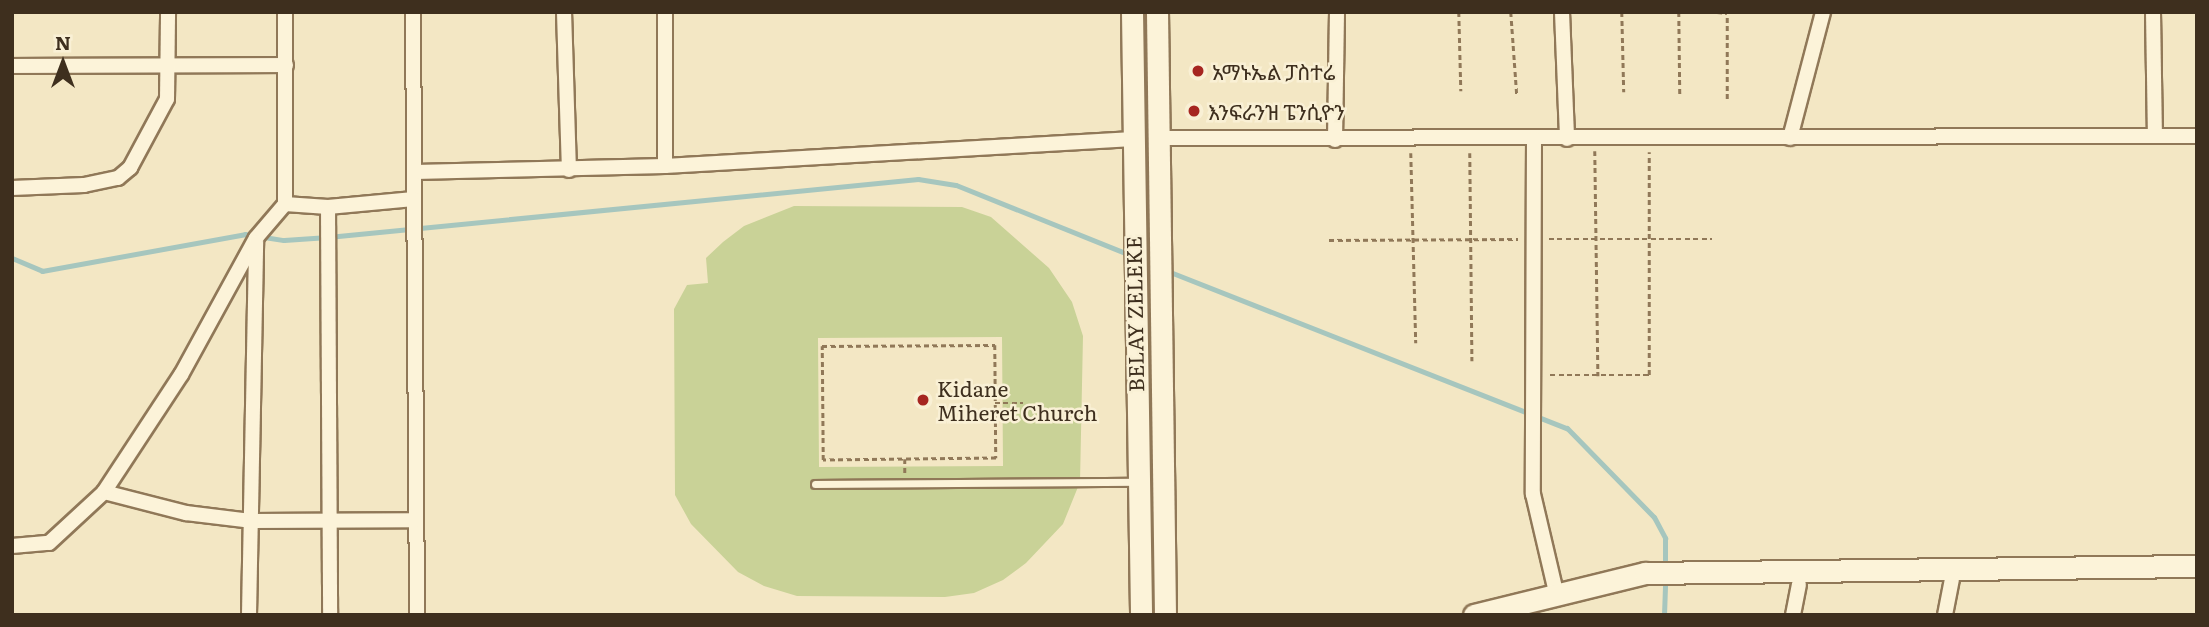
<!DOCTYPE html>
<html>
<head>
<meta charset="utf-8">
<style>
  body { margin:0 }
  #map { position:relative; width:2209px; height:627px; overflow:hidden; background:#f3e7c4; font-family:Literata,"Noto Sans Ethiopic",serif }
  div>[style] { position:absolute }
  .green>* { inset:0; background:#c9d297 }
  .stream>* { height:5px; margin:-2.5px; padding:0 2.5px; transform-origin:2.5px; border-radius:2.5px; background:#a6c6be }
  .path>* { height:2.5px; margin-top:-1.25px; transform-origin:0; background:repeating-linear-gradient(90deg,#907858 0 5px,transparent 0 8.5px) }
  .roads { filter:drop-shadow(2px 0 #907858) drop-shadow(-2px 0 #907858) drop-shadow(0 2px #907858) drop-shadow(0 -2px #907858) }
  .lane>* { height:7px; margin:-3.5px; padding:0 3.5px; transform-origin:3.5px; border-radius:3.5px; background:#fcf3d9 }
  .street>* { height:14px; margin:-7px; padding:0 7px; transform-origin:7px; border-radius:7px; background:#fcf3d9 }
  .secondary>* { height:21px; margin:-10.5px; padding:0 10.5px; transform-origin:10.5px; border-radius:10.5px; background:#fcf3d9 }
  .dots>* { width:19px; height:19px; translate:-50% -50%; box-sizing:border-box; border:4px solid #f9f0d5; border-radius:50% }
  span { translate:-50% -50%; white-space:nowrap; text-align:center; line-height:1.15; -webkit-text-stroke:5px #f9f0d5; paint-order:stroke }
  .poi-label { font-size:21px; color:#3e2f1e }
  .left { translate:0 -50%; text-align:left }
  .street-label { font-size:21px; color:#3e2f1e }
  .frame { position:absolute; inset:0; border:14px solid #3e2f1e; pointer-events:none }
  .north { position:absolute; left:28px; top:28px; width:70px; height:70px; -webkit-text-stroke:5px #f9f0d5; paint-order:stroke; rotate:0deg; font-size:19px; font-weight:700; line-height:28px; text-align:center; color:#3e2f1e }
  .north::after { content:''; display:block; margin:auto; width:24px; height:32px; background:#3e2f1e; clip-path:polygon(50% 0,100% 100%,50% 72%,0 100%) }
</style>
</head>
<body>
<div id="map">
  <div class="green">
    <div style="clip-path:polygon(evenodd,794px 206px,962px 207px,991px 217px,1049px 268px,1072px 302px,1083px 336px,1080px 482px,1063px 524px,1026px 563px,1003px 580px,974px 593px,945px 597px,797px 596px,764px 586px,738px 572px,691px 524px,675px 495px,674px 309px,687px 285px,708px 283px,706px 258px,723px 242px,744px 226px,794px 206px,1002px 337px,1003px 466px,819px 467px,818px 338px,1002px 337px)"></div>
  </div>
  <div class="stream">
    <div style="left:12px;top:258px;width:33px;rotate:23deg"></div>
    <div style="left:42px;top:271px;width:206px;rotate:-10.3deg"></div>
    <div style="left:245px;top:234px;width:39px;rotate:9deg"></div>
    <div style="left:284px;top:240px;width:44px;rotate:-3.9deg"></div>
    <div style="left:328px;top:237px;width:593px;rotate:-5.61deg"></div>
    <div style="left:918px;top:179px;width:38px;rotate:9deg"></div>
    <div style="left:956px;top:185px;width:188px;rotate:21.9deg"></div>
    <div style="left:1165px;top:270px;width:432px;rotate:21.5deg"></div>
    <div style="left:1567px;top:428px;width:124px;rotate:45.7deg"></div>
    <div style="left:1654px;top:517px;width:24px;rotate:62deg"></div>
    <div style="left:1665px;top:538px;width:29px;rotate:90deg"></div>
    <div style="left:1664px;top:615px;width:38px;rotate:-88deg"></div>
  </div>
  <div class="path">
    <div style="left:1459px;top:12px;width:79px;rotate:88.5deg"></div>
    <div style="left:1511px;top:12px;width:84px;rotate:85.9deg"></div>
    <div style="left:1622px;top:12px;width:80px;rotate:88.6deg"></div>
    <div style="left:1679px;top:12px;width:84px;rotate:89.3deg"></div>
    <div style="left:1717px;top:12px;width:10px;rotate:6deg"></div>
    <div style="left:1727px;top:99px;width:87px;rotate:-90deg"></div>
    <div style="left:1595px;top:151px;width:225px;rotate:89.2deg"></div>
    <div style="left:1411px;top:153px;width:190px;rotate:88.5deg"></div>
    <div style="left:1470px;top:153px;width:208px;rotate:89.4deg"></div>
    <div style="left:1549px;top:239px;width:163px"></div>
    <div style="left:1329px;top:240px;width:189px;rotate:-0.3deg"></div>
    <div style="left:995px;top:345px;width:113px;rotate:89.5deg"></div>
    <div style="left:996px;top:458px;width:173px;rotate:179.3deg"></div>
    <div style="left:823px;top:460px;width:114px;rotate:-90.5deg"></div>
    <div style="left:822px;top:346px;width:173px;rotate:-0.3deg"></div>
    <div style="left:1550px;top:375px;width:99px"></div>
    <div style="left:1649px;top:375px;width:223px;rotate:-90deg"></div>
    <div style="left:995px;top:403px;width:28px"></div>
    <div style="left:905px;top:459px;width:14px;rotate:90deg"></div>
  </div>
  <div class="roads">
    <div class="lane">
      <div style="left:815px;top:484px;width:322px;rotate:-0.4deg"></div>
    </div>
    <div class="street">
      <div style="left:413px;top:12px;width:603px;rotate:89.62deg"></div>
      <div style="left:564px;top:12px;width:158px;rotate:88.2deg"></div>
      <div style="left:665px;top:12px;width:154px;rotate:90deg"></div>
      <div style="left:1562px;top:12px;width:127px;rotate:87.7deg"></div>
      <div style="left:2153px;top:12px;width:124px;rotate:89.1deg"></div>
      <div style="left:12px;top:66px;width:274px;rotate:-0.2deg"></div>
      <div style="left:1157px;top:138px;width:1040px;rotate:-0.11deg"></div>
      <div style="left:1790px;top:138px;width:130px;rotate:-75.3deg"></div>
      <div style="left:1534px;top:139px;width:355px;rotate:90.2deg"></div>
      <div style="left:1533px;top:494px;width:101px;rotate:76.8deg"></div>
      <div style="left:1335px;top:140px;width:128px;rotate:-89.1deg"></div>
      <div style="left:415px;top:172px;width:250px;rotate:-1.4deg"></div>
      <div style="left:665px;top:166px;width:469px;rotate:-3.3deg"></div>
      <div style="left:12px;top:188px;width:72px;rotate:-2.4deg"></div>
      <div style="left:84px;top:185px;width:35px;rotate:-12deg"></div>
      <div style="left:118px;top:178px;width:16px;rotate:-40deg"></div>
      <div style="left:130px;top:168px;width:78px;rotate:-61.8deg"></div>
      <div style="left:167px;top:99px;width:87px;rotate:-89.3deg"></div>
      <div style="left:285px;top:204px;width:43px;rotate:4deg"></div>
      <div style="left:328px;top:207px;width:86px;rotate:-5.3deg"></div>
      <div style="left:328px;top:207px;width:408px;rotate:89.7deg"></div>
      <div style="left:104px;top:492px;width:85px;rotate:14.4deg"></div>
      <div style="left:186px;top:513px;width:65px;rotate:7deg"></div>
      <div style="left:251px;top:521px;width:164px;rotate:-0.3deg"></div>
      <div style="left:12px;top:546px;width:37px;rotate:-5deg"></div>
      <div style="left:49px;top:543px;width:75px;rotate:-42.8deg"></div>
      <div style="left:104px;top:492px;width:140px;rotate:-56.7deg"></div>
      <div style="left:181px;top:375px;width:156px;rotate:-61.3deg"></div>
      <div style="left:256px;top:238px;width:45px;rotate:-49.5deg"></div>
      <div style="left:285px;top:204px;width:192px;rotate:-90deg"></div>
      <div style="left:249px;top:615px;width:373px;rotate:-88.9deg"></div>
      <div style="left:1793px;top:615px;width:31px;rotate:-79deg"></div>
      <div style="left:1945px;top:615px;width:36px;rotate:-79deg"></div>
    </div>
    <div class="secondary">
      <div style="left:1132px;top:12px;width:603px;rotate:89.14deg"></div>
      <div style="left:1157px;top:12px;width:603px;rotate:89.24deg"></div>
      <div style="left:1474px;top:615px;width:176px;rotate:-13.8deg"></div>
      <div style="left:1645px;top:573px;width:552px;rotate:-0.73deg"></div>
    </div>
  </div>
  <div class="dots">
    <div style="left:1198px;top:71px;background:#a62621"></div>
    <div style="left:1194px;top:111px;background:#a62621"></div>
    <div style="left:923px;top:400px;background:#a62621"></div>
  </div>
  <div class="poi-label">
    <span class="left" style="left:1212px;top:71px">አማኑኤል ፓስተሬ</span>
    <span class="left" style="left:1208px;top:111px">እንፍራንዝ ፔንሲዮን</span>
    <span class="left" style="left:937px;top:400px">Kidane<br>Miheret Church</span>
  </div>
  <div class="street-label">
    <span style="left:1134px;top:314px;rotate:-91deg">BELAY ZELEKE</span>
  </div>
  <div class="frame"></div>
  <div class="north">N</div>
</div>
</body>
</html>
